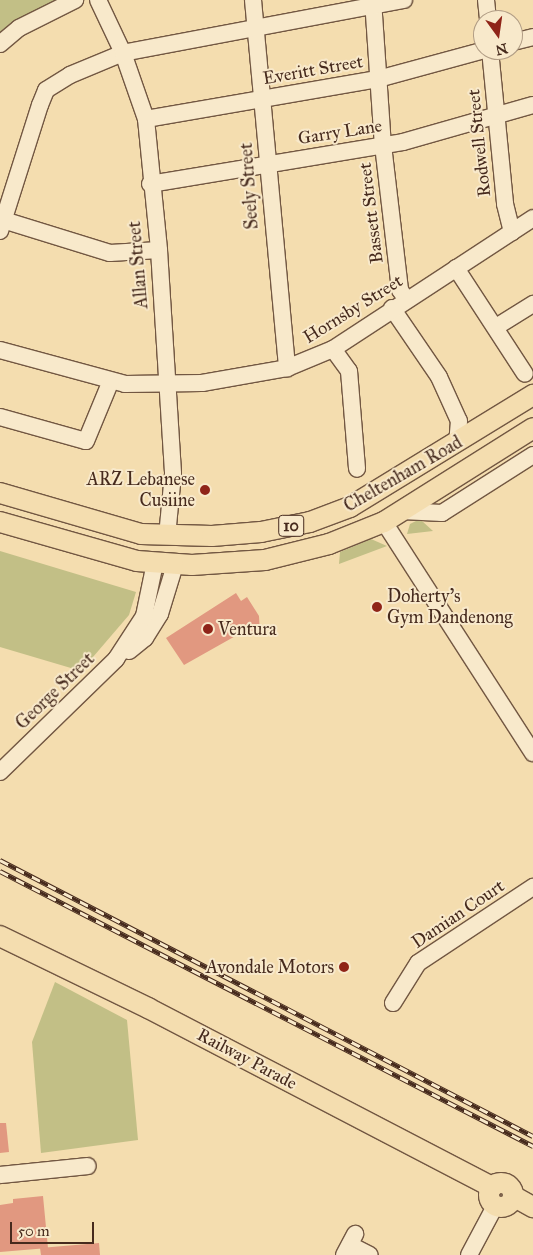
<!DOCTYPE html>
<html>
<head>
<meta charset="utf-8">
<style>
  body { margin:0 }
  #map { position:relative; width:533px; height:1255px; overflow:hidden; background:#f4ddaf; font-family:"IM FELL Great Primer",serif }
  div>[style] { position:absolute }
  .green>* { inset:0; background:#c2bf86 }
  .building>* { inset:0; background:#e19880 }
  .roads { filter:drop-shadow(1px 0 #725742) drop-shadow(-1px 0 #725742) drop-shadow(0 1px #725742) drop-shadow(0 -1px #725742) }
  .minor>* { height:16px; margin:-8px; padding:0 8px; transform-origin:8px; border-radius:8px; background:#f8e9cb }
  .major>* { height:20px; margin:-10px; padding:0 10px; transform-origin:10px; border-radius:10px; background:#f4ddaf }
  .major>.ring { margin:-10px; padding:0; box-sizing:content-box; background:none; border:20px solid #f4ddaf; border-radius:50% }
  .rail>* { height:5px; margin-top:-2.5px; transform-origin:0; background:repeating-linear-gradient(90deg,#f8e9cb 0 9px,#462a1d 0 18px); box-sizing:border-box; border-block:1px solid #462a1d }
  .dots>* { width:14px; height:14px; translate:-50% -50%; box-sizing:border-box; border:2px solid #f8e9cb; border-radius:50% }
  span { translate:-50% -50%; white-space:nowrap; text-align:center; line-height:1.15; -webkit-text-stroke:4px #f8e9cb; paint-order:stroke }
  .shield-label span { padding:1px 4px; background:#f8e9cb; border:1px solid; border-radius:4px; -webkit-text-stroke-width:0 }
  .shield-label { font-size:16px; color:#462a1d; font-weight:700 }
  .street-label { font-size:18px; color:#462a1d }
  .poi-label { font-size:18px; color:#462a1d }
  .right { translate:-100% -50%; text-align:right }
  .left { translate:0 -50%; text-align:left }
  .north { position:absolute; left:473px; top:10px; width:50px; height:50px; box-sizing:border-box; background:#f8e9cb; border:1px solid #b19d85; border-radius:50%; rotate:166deg; font-size:14px; font-weight:700; line-height:20px; text-align:center; color:#462a1d }
  .north::after { content:''; display:block; margin:auto; width:18px; height:22px; background:#8f2418; clip-path:polygon(50% 0,100% 100%,50% 72%,0 100%) }
  .scale { position:absolute; left:10px; top:1222px; width:84px; height:22px; box-sizing:border-box; border:2px solid #462a1d; border-top:0; padding-left:6px; font-size:15px; line-height:18px; white-space:nowrap; color:#462a1d; -webkit-text-stroke:4px #f8e9cb; paint-order:stroke }
</style>
</head>
<body>
<div id="map">
  <div class="green">
    <div style="clip-path:polygon(0 0,57px 0,0 33px)"></div>
    <div style="clip-path:polygon(418px 520px,422px 521px,433px 531px,407px 534px,410px 524px)"></div>
    <div style="clip-path:polygon(371px 539px,387px 546px,339px 564px,340px 552px)"></div>
    <div style="clip-path:polygon(0 551px,136px 592px,129px 615px,81px 671px,0 647px)"></div>
    <div style="clip-path:polygon(55px 982px,127px 1020px,138px 1140px,41px 1153px,32px 1042px)"></div>
  </div>
  <div class="building">
    <div style="clip-path:polygon(236px 593px,241px 601px,247px 597px,259px 616px,260px 633px,239px 634px,184px 665px,166px 638px)"></div>
    <div style="clip-path:polygon(0 1123px,6px 1123px,9px 1152px,0 1153px)"></div>
    <div style="clip-path:polygon(43px 1196px,48px 1248px,0 1252px,0 1205px,13px 1203px,13px 1199px)"></div>
    <div style="clip-path:polygon(99px 1243px,100px 1255px,41px 1255px,40px 1248px)"></div>
  </div>
  <div class="roads">
    <div class="minor">
      <div style="left:98px;top:0;width:59px;rotate:64.7deg"></div>
      <div style="left:123px;top:53px;width:70px;rotate:70.8deg"></div>
      <div style="left:146px;top:119px;width:132px;rotate:84.3deg"></div>
      <div style="left:159px;top:250px;width:224px;rotate:86.4deg"></div>
      <div style="left:173px;top:474px;width:62px;rotate:95.5deg"></div>
      <div style="left:253px;top:0;width:370px;rotate:84.7deg"></div>
      <div style="left:373px;top:0;width:145px;rotate:86.1deg"></div>
      <div style="left:383px;top:145px;width:146px;rotate:83.3deg"></div>
      <div style="left:400px;top:290px;width:11px;rotate:56deg"></div>
      <div style="left:486px;top:0;width:20px;rotate:84deg"></div>
      <div style="left:513px;top:42px;width:21px;rotate:-14deg"></div>
      <div style="left:0;top:44px;width:25px;rotate:-40deg"></div>
      <div style="left:19px;top:28px;width:63px;rotate:-26.6deg"></div>
      <div style="left:490px;top:50px;width:155px;rotate:84.4deg"></div>
      <div style="left:505px;top:204px;width:29px;rotate:76deg"></div>
      <div style="left:146px;top:119px;width:235px;rotate:-9.8deg"></div>
      <div style="left:378px;top:79px;width:111px;rotate:-15.2deg"></div>
      <div style="left:150px;top:184px;width:256px;rotate:-9.4deg"></div>
      <div style="left:403px;top:142px;width:135px;rotate:-15.9deg"></div>
      <div style="left:0;top:219px;width:115px;rotate:17.2deg"></div>
      <div style="left:110px;top:253px;width:49px;rotate:-3.5deg"></div>
      <div style="left:0;top:231px;width:132px;rotate:-72.4deg"></div>
      <div style="left:40px;top:105px;width:16px;rotate:-68deg"></div>
      <div style="left:46px;top:90px;width:28px;rotate:-32deg"></div>
      <div style="left:70px;top:75px;width:57px;rotate:-22.5deg"></div>
      <div style="left:123px;top:53px;width:286px;rotate:-10.7deg"></div>
      <div style="left:456px;top:268px;width:126px;rotate:56.9deg"></div>
      <div style="left:392px;top:308px;width:83px;rotate:55.7deg"></div>
      <div style="left:439px;top:377px;width:48px;rotate:65.6deg"></div>
      <div style="left:459px;top:421px;width:22px;rotate:95deg"></div>
      <div style="left:496px;top:327px;width:44px;rotate:-31.9deg"></div>
      <div style="left:333px;top:349px;width:27px;rotate:54deg"></div>
      <div style="left:349px;top:371px;width:98px;rotate:85.3deg"></div>
      <div style="left:0;top:350px;width:130px;rotate:15.2deg"></div>
      <div style="left:125px;top:384px;width:77px;rotate:-0.7deg"></div>
      <div style="left:202px;top:383px;width:86px;rotate:-10deg"></div>
      <div style="left:287px;top:368px;width:50px;rotate:-22.4deg"></div>
      <div style="left:333px;top:349px;width:239px;rotate:-33.2deg"></div>
      <div style="left:0;top:417px;width:89px;rotate:15.6deg"></div>
      <div style="left:86px;top:441px;width:63px;rotate:-67.5deg"></div>
      <div style="left:402px;top:511px;width:40px;rotate:2.9deg"></div>
      <div style="left:442px;top:513px;width:108px;rotate:-32.5deg"></div>
      <div style="left:384px;top:522px;width:275px;rotate:57.2deg"></div>
      <div style="left:129px;top:651px;width:21px;rotate:-39deg"></div>
      <div style="left:145px;top:638px;width:28px;rotate:-58deg"></div>
      <div style="left:160px;top:614px;width:51px;rotate:-73deg"></div>
      <div style="left:0;top:772px;width:162px;rotate:-44.2deg"></div>
      <div style="left:116px;top:659px;width:51px;rotate:-56.9deg"></div>
      <div style="left:144px;top:616px;width:54px;rotate:-78.3deg"></div>
      <div style="left:393px;top:1003px;width:47px;rotate:-58deg"></div>
      <div style="left:418px;top:963px;width:138px;rotate:-33.5deg"></div>
      <div style="left:0;top:1175px;width:88px;rotate:-5.8deg"></div>
      <div style="left:350px;top:1245px;width:22px;rotate:27deg"></div>
      <div style="left:344px;top:1255px;width:24px;rotate:-62deg"></div>
      <div style="left:469px;top:1255px;width:55px;rotate:-62deg"></div>
    </div>
    <div class="major">
      <div style="left:0;top:493px;width:147px;rotate:16.2deg"></div>
      <div style="left:141px;top:534px;width:71px;rotate:1.6deg"></div>
      <div style="left:212px;top:536px;width:49px;rotate:-4.7deg"></div>
      <div style="left:261px;top:532px;width:50px;rotate:-11.5deg"></div>
      <div style="left:310px;top:522px;width:43px;rotate:-20.6deg"></div>
      <div style="left:350px;top:507px;width:215px;rotate:-31.5deg"></div>
      <div style="left:0;top:522px;width:142px;rotate:15.9deg"></div>
      <div style="left:137px;top:561px;width:55px;rotate:4.2deg"></div>
      <div style="left:192px;top:565px;width:73px;rotate:-3.9deg"></div>
      <div style="left:265px;top:560px;width:66px;rotate:-14deg"></div>
      <div style="left:329px;top:544px;width:59px;rotate:-21.8deg"></div>
      <div style="left:384px;top:522px;width:176px;rotate:-32.2deg"></div>
      <div style="left:0;top:936px;width:165px;rotate:25.9deg"></div>
      <div style="left:148px;top:1008px;width:388px;rotate:27.5deg"></div>
      <div class="ring" style="left:489px;top:1183px;width:4px;height:4px"></div>
      <div style="left:513px;top:1196px;width:23px;rotate:29deg"></div>
    </div>
  </div>
  <div class="rail">
    <div style="left:0;top:860px;width:600px;rotate:27.38deg"></div>
    <div style="left:0;top:871px;width:600px;rotate:27.29deg"></div>
  </div>
  <div class="dots">
    <div style="left:205px;top:490px;background:#8f2418"></div>
    <div style="left:377px;top:607px;background:#8f2418"></div>
    <div style="left:208px;top:629px;background:#8f2418"></div>
    <div style="left:344px;top:967px;background:#8f2418"></div>
  </div>
  <div class="shield-label">
    <span style="left:291px;top:526px">10</span>
  </div>
  <div class="street-label">
    <span style="left:313px;top:70px;rotate:-10deg">Everitt Street</span>
    <span style="left:340px;top:132px;rotate:-9deg">Garry Lane</span>
    <span style="left:479px;top:143px;rotate:-96deg">Rodwell Street</span>
    <span style="left:249px;top:186px;rotate:-94deg">Seely Street</span>
    <span style="left:371px;top:213px;rotate:-97deg">Bassett Street</span>
    <span style="left:138px;top:265px;rotate:-95deg">Allan Street</span>
    <span style="left:353px;top:309px;rotate:-32deg">Hornsby Street</span>
    <span style="left:403px;top:474px;rotate:-30deg">Cheltenham Road</span>
    <span style="left:55px;top:691px;rotate:-44deg">George Street</span>
    <span style="left:458px;top:914px;rotate:-34deg">Damian Court</span>
    <span style="left:247px;top:1059px;rotate:28deg">Railway Parade</span>
  </div>
  <div class="poi-label">
    <span class="right" style="left:195px;top:490px">ARZ Lebanese<br>Cusiine</span>
    <span class="left" style="left:387px;top:607px">Doherty's<br>Gym Dandenong</span>
    <span class="left" style="left:218px;top:629px">Ventura</span>
    <span class="right" style="left:334px;top:967px">Avondale Motors</span>
  </div>
  <div class="north">N</div>
  <div class="scale">50 m</div>
</div>
</body>
</html>
